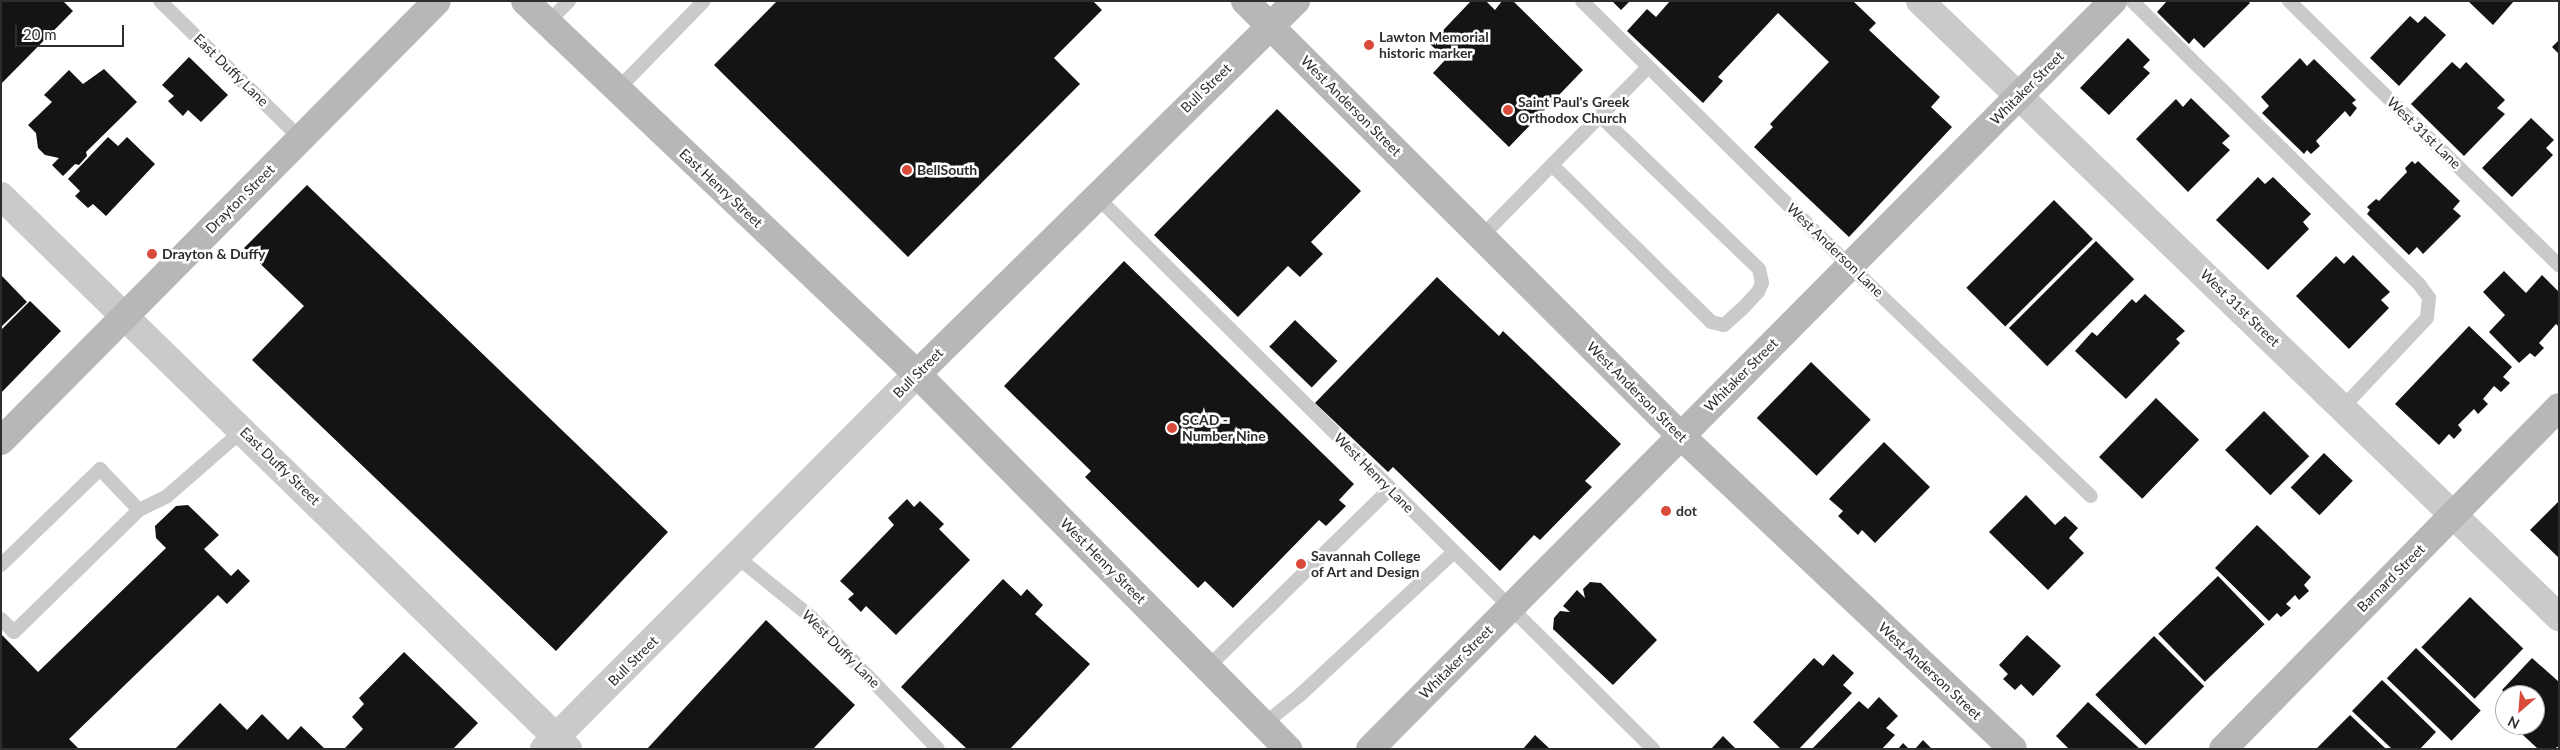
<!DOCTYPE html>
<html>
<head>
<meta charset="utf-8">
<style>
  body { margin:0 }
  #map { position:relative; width:2560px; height:750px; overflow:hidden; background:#fff; font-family:Lato,sans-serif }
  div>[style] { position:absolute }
  .building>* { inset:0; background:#141414; transform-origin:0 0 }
  .lane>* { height:14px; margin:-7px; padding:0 7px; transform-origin:7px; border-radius:7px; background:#cacaca }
  .street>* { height:28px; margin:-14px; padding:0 14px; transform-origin:14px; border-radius:14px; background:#cacaca }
  .secondary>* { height:28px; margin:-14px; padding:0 14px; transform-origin:14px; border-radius:14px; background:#b7b7b7 }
  .dots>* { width:14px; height:14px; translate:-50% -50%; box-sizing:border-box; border:2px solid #fff; border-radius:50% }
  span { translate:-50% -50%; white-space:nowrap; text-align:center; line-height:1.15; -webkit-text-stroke:5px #fff; paint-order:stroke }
  .poi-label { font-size:14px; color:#2d2d2d; font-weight:700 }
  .left { translate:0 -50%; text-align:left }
  .street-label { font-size:14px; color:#2d2d2d }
  .frame { position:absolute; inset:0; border:2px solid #2d2d2d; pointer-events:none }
  .north { position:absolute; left:2495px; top:685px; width:50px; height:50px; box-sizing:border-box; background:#fff; border:1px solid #ababab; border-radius:50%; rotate:207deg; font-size:14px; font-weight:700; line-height:20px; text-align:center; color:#2d2d2d }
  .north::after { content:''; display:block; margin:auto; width:18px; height:22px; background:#d94a3a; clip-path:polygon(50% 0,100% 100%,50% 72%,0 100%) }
  .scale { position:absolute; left:15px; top:25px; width:109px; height:22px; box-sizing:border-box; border:2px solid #2d2d2d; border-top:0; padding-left:6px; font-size:15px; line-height:18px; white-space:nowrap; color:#2d2d2d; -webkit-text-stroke:4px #fff; paint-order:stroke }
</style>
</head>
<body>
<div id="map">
  <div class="building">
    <div style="clip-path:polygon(1px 1px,63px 1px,73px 11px,1px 84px)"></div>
    <div style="clip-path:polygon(777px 1px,1093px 1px,1102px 10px,1054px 58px,1080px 84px,908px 257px,714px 65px)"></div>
    <div style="clip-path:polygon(1471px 1px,1486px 1px,1495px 10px,1502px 1px,1513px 1px,1583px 70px,1509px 147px,1433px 73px,1446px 59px,1430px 44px)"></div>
    <div style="clip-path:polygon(1612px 1px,1630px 1px,1621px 10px)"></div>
    <div style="clip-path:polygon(1670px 1px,1853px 1px,1876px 23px,1869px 30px,1940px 97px,1931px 107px,1952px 127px,1849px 237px,1754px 147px,1773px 127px,1770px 124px,1829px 62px,1778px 13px,1718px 77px,1723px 81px,1703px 103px,1627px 31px,1647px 9px,1656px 17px)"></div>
    <div style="clip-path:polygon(2167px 1px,2248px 1px,2250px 3px,2204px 48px,2194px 38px,2189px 44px,2157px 12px)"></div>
    <div style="clip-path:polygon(2468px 1px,2514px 1px,2493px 25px)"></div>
    <div style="clip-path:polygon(2410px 16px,2418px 23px,2425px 16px,2446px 35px,2399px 86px,2370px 58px)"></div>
    <div style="clip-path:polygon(2128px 38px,2150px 60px,2143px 67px,2150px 73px,2109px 115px,2080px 88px)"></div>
    <div style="clip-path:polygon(2559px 40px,2559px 54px,2552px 47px)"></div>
    <div style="clip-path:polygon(189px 57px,228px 95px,201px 122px,188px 110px,183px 116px,168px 101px,174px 96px,162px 85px)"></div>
    <div style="clip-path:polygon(2300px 58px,2307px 66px,2314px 59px,2356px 100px,2352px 103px,2357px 108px,2350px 117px,2345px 111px,2316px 141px,2320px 146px,2311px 154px,2307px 150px,2304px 154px,2262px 113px,2269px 106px,2261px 97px)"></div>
    <div style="clip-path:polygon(2452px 62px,2460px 69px,2466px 62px,2505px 100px,2497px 108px,2505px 114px,2464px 156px,2411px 104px)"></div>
    <div style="clip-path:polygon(104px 69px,137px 102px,86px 152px,87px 156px,79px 165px,75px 164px,63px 176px,52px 165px,59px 158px,45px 155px,38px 148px,36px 133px,28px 125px,52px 102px,44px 95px,69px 70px,83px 84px)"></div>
    <div style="clip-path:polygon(2191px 98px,2230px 136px,2222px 143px,2230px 150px,2188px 192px,2136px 139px,2176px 99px,2183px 107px)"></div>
    <div style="clip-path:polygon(1277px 109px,1361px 191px,1311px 242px,1323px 254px,1300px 277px,1288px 266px,1238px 317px,1154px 235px)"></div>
    <div style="clip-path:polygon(2531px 118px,2554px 140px,2546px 148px,2553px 155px,2512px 197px,2482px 168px)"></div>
    <div style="clip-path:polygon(108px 137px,118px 146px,127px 137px,155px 164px,106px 216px,93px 204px,88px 208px,75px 196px,80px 191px,68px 179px)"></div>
    <div style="clip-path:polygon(2412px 161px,2415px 164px,2418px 161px,2460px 201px,2453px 209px,2461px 216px,2423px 254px,2417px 247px,2409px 255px,2367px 214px,2370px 210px,2367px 207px,2376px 199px,2379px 201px,2407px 172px,2405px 168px)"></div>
    <div style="clip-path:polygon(2258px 177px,2265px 184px,2273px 177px,2311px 214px,2303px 222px,2309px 229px,2268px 270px,2216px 220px)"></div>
    <div style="clip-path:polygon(307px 185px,668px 532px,556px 651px,252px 360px,304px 306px,244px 248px)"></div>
    <div style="left:2054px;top:200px;width:55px;height:124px;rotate:45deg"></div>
    <div style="left:2096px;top:241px;width:54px;height:123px;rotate:45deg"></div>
    <div style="clip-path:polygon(2353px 255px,2390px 292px,2381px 300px,2389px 308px,2349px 349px,2296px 296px,2336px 256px,2344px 264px)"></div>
    <div style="clip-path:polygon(1124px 261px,1354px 484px,1339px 500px,1346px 506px,1326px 526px,1319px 520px,1233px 608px,1205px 581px,1198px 588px,1085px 477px,1091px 471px,1004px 386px)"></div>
    <div style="clip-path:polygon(2504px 271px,2526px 293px,2542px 275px,2559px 292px,2559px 327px,2556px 324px,2539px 343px,2544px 348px,2535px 357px,2530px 353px,2519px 363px,2489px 332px,2505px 315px,2483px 292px)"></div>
    <div style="clip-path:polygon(1px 275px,27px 302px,1px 327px)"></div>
    <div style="clip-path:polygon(1437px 277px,1499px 336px,1503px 331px,1621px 444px,1585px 481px,1592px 487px,1540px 540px,1534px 535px,1500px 571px,1393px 467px,1388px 472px,1315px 403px)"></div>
    <div style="clip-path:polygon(2145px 294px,2185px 331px,2176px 339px,2180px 343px,2126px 399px,2075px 351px,2092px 332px,2097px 336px,2132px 299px,2136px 303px)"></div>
    <div style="clip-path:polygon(30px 301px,61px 331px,1px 393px,1px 330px)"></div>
    <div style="left:1295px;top:320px;width:59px;height:37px;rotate:44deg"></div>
    <div style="clip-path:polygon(2469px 326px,2512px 367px,2503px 377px,2510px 383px,2501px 392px,2494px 386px,2483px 399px,2488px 404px,2478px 414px,2474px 409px,2458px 425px,2462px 430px,2454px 439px,2449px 434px,2439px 445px,2395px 404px)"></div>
    <div style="left:1811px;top:362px;width:83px;height:78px;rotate:44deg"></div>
    <div style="left:2156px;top:398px;width:60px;height:82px;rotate:44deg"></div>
    <div style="left:2264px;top:411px;width:64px;height:55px;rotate:45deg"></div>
    <div style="clip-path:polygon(1884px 442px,1930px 487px,1875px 543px,1862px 530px,1858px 535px,1838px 516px,1843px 511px,1829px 499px)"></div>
    <div style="left:2324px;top:453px;width:40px;height:48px;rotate:44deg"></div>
    <div style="clip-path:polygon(2026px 495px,2055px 525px,2065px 516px,2078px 528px,2069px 538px,2084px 553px,2048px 590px,1989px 532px)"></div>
    <div style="clip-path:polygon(907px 499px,914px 507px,920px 501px,944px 524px,939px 529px,970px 560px,896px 635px,866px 606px,861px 612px,848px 599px,854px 594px,840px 581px,894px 525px,888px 518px)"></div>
    <div style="clip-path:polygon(2559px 501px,2559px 558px,2530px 530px)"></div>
    <div style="clip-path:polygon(188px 505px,219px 535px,204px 549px,231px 576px,238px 569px,250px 581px,227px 604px,218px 595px,69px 739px,79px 749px,1px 749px,1px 634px,38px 672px,166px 548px,156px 538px,155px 526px,176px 506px)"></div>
    <div style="clip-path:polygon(2257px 525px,2311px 577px,2304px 585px,2309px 591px,2299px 600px,2295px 595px,2286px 604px,2291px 608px,2281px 617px,2277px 613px,2269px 621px,2215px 568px)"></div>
    <div style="left:2218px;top:576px;width:67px;height:83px;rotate:46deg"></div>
    <div style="clip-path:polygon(1003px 579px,1021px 596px,1027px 589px,1043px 605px,1035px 614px,1090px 664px,1010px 749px,967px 749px,901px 687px)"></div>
    <div style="clip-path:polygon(1590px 582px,1601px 583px,1657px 640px,1613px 685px,1553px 629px,1554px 618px,1560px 611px,1570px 612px,1563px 606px,1577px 590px,1585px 598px,1583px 589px)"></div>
    <div style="left:2470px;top:597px;width:74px;height:70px;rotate:44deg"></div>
    <div style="clip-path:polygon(766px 620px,855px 705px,813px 749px,647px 749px)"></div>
    <div style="clip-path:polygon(2027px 635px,2061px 666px,2033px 696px,2021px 684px,2015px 690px,2003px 679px,2008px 674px,1999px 665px)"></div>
    <div style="left:2154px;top:636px;width:71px;height:83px;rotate:45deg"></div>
    <div style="left:2416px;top:648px;width:90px;height:42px;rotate:44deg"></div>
    <div style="clip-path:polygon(404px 652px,478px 723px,453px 749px,344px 749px,363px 729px,352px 717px,364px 704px,359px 698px)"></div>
    <div style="clip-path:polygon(1833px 654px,1854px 673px,1843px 685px,1852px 693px,1799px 749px,1781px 749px,1753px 722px,1814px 658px,1823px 666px)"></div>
    <div style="clip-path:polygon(2532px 658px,2559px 682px,2559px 746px,2554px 749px,2537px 748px,2512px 725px,2535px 725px,2535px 695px,2505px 695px,2505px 705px,2500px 700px,2506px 694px,2502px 690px)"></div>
    <div style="clip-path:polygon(2382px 680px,2436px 732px,2420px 749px,2392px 749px,2352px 711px)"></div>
    <div style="clip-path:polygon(1879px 697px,1898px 716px,1886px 728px,1895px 735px,1882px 749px,1812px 749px,1859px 701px,1868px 709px)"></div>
    <div style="clip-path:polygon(2088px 702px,2140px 749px,2069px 749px,2056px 736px)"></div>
    <div style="clip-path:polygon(220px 703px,247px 730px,262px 714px,288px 740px,301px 726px,325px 749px,175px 749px)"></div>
    <div style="clip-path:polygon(2350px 715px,2386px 749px,2316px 749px)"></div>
    <div style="clip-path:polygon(1535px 735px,1550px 749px,1523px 749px)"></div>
    <div style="clip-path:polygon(1723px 736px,1736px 749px,1711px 749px)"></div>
    <div style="clip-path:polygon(1923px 740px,1932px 749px,1915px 749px)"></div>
    <div style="clip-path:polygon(1903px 743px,1909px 749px,1898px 749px)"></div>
  </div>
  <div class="lane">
    <div style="left:160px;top:1px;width:197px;rotate:44.4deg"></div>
    <div style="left:1582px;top:1px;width:377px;rotate:44.7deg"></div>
    <div style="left:1850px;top:266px;width:333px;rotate:43.7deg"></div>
    <div style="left:2132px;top:1px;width:403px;rotate:44.6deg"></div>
    <div style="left:2419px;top:284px;width:17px;rotate:54deg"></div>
    <div style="left:2429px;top:298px;width:20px;rotate:96deg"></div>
    <div style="left:2427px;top:318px;width:122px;rotate:133.3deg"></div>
    <div style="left:2289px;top:1px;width:378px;rotate:44.4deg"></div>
    <div style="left:548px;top:22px;width:30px;rotate:-45deg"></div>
    <div style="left:617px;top:90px;width:124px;rotate:-45.7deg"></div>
    <div style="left:1552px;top:165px;width:223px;rotate:44.6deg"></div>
    <div style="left:1711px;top:322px;width:13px;rotate:13deg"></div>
    <div style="left:1724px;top:325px;width:24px;rotate:-42deg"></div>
    <div style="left:1742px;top:309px;width:23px;rotate:-47deg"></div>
    <div style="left:1758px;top:292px;width:10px;rotate:-66deg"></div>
    <div style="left:1762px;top:283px;width:14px;rotate:-102deg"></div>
    <div style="left:1759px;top:269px;width:221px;rotate:-136.1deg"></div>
    <div style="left:1096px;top:196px;width:785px;rotate:44.79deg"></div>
    <div style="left:1483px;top:235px;width:235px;rotate:-45.5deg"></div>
    <div style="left:737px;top:557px;width:95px;rotate:39deg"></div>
    <div style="left:811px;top:617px;width:183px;rotate:46.1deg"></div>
    <div style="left:1px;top:565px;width:138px;rotate:-44.1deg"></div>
    <div style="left:100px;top:469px;width:57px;rotate:46.4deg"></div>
    <div style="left:1px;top:619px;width:18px;rotate:45deg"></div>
    <div style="left:14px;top:632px;width:175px;rotate:-44.3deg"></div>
    <div style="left:139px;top:510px;width:30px;rotate:-26deg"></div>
    <div style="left:166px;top:497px;width:102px;rotate:-41deg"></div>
    <div style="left:1208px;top:667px;width:255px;rotate:-44.4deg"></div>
    <div style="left:1264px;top:724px;width:46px;rotate:-38.9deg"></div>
    <div style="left:1300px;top:695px;width:210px;rotate:-42.9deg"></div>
  </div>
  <div class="street">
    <div style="left:1920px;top:1px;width:888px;rotate:43.95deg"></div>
    <div style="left:1px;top:196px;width:792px;rotate:44.28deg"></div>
    <div style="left:544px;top:749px;width:529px;rotate:-45.15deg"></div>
  </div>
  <div class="secondary">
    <div style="left:525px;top:1px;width:541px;rotate:43.58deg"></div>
    <div style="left:917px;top:374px;width:528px;rotate:45.31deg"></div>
    <div style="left:1245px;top:1px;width:616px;rotate:44.93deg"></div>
    <div style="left:1681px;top:436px;width:456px;rotate:43.3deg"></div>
    <div style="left:917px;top:374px;width:532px;rotate:-44.54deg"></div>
    <div style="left:1px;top:441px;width:619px;rotate:-45.26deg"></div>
    <div style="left:1370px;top:749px;width:1054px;rotate:-45.19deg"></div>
    <div style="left:2223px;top:749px;width:479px;rotate:-45.5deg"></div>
  </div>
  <div class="dots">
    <div style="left:1369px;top:45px;background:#d94a3a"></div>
    <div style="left:1508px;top:110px;background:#d94a3a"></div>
    <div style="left:907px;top:170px;background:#d94a3a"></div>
    <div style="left:152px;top:254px;background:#d94a3a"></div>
    <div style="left:1172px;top:428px;background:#d94a3a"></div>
    <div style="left:1666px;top:511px;background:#d94a3a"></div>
    <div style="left:1301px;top:564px;background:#d94a3a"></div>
  </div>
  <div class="poi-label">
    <span class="left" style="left:1379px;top:45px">Lawton Memorial<br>historic marker</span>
    <span class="left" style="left:1518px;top:110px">Saint Paul's Greek<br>Orthodox Church</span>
    <span class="left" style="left:917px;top:170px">BellSouth</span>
    <span class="left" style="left:162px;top:254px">Drayton &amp; Duffy</span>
    <span class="left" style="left:1182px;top:428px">SCAD -<br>Number Nine</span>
    <span class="left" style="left:1676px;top:511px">dot</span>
    <span class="left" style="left:1311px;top:564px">Savannah College<br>of Art and Design</span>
  </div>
  <div class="street-label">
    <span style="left:231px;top:70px;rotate:44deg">East Duffy Lane</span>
    <span style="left:1206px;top:88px;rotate:-44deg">Bull Street</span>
    <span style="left:2027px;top:88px;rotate:-45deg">Whitaker Street</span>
    <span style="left:1351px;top:106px;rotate:45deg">West Anderson Street</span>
    <span style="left:2424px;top:133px;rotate:44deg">West 31st Lane</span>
    <span style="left:721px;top:188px;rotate:43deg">East Henry Street</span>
    <span style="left:240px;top:199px;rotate:-45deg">Drayton Street</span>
    <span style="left:1835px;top:250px;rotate:44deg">West Anderson Lane</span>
    <span style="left:2240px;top:308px;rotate:44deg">West 31st Street</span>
    <span style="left:918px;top:373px;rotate:-45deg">Bull Street</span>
    <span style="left:1741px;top:375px;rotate:-45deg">Whitaker Street</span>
    <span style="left:1637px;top:392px;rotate:45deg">West Anderson Street</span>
    <span style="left:280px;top:466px;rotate:44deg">East Duffy Street</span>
    <span style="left:1374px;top:473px;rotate:45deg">West Henry Lane</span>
    <span style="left:1103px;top:561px;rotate:45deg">West Henry Street</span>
    <span style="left:2391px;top:578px;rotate:-45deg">Barnard Street</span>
    <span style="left:841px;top:649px;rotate:45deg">West Duffy Lane</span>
    <span style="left:633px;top:661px;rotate:-45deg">Bull Street</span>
    <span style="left:1456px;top:662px;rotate:-45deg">Whitaker Street</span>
    <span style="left:1930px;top:671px;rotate:43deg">West Anderson Street</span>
  </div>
  <div class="frame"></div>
  <div class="north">N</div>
  <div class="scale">20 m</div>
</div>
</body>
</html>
